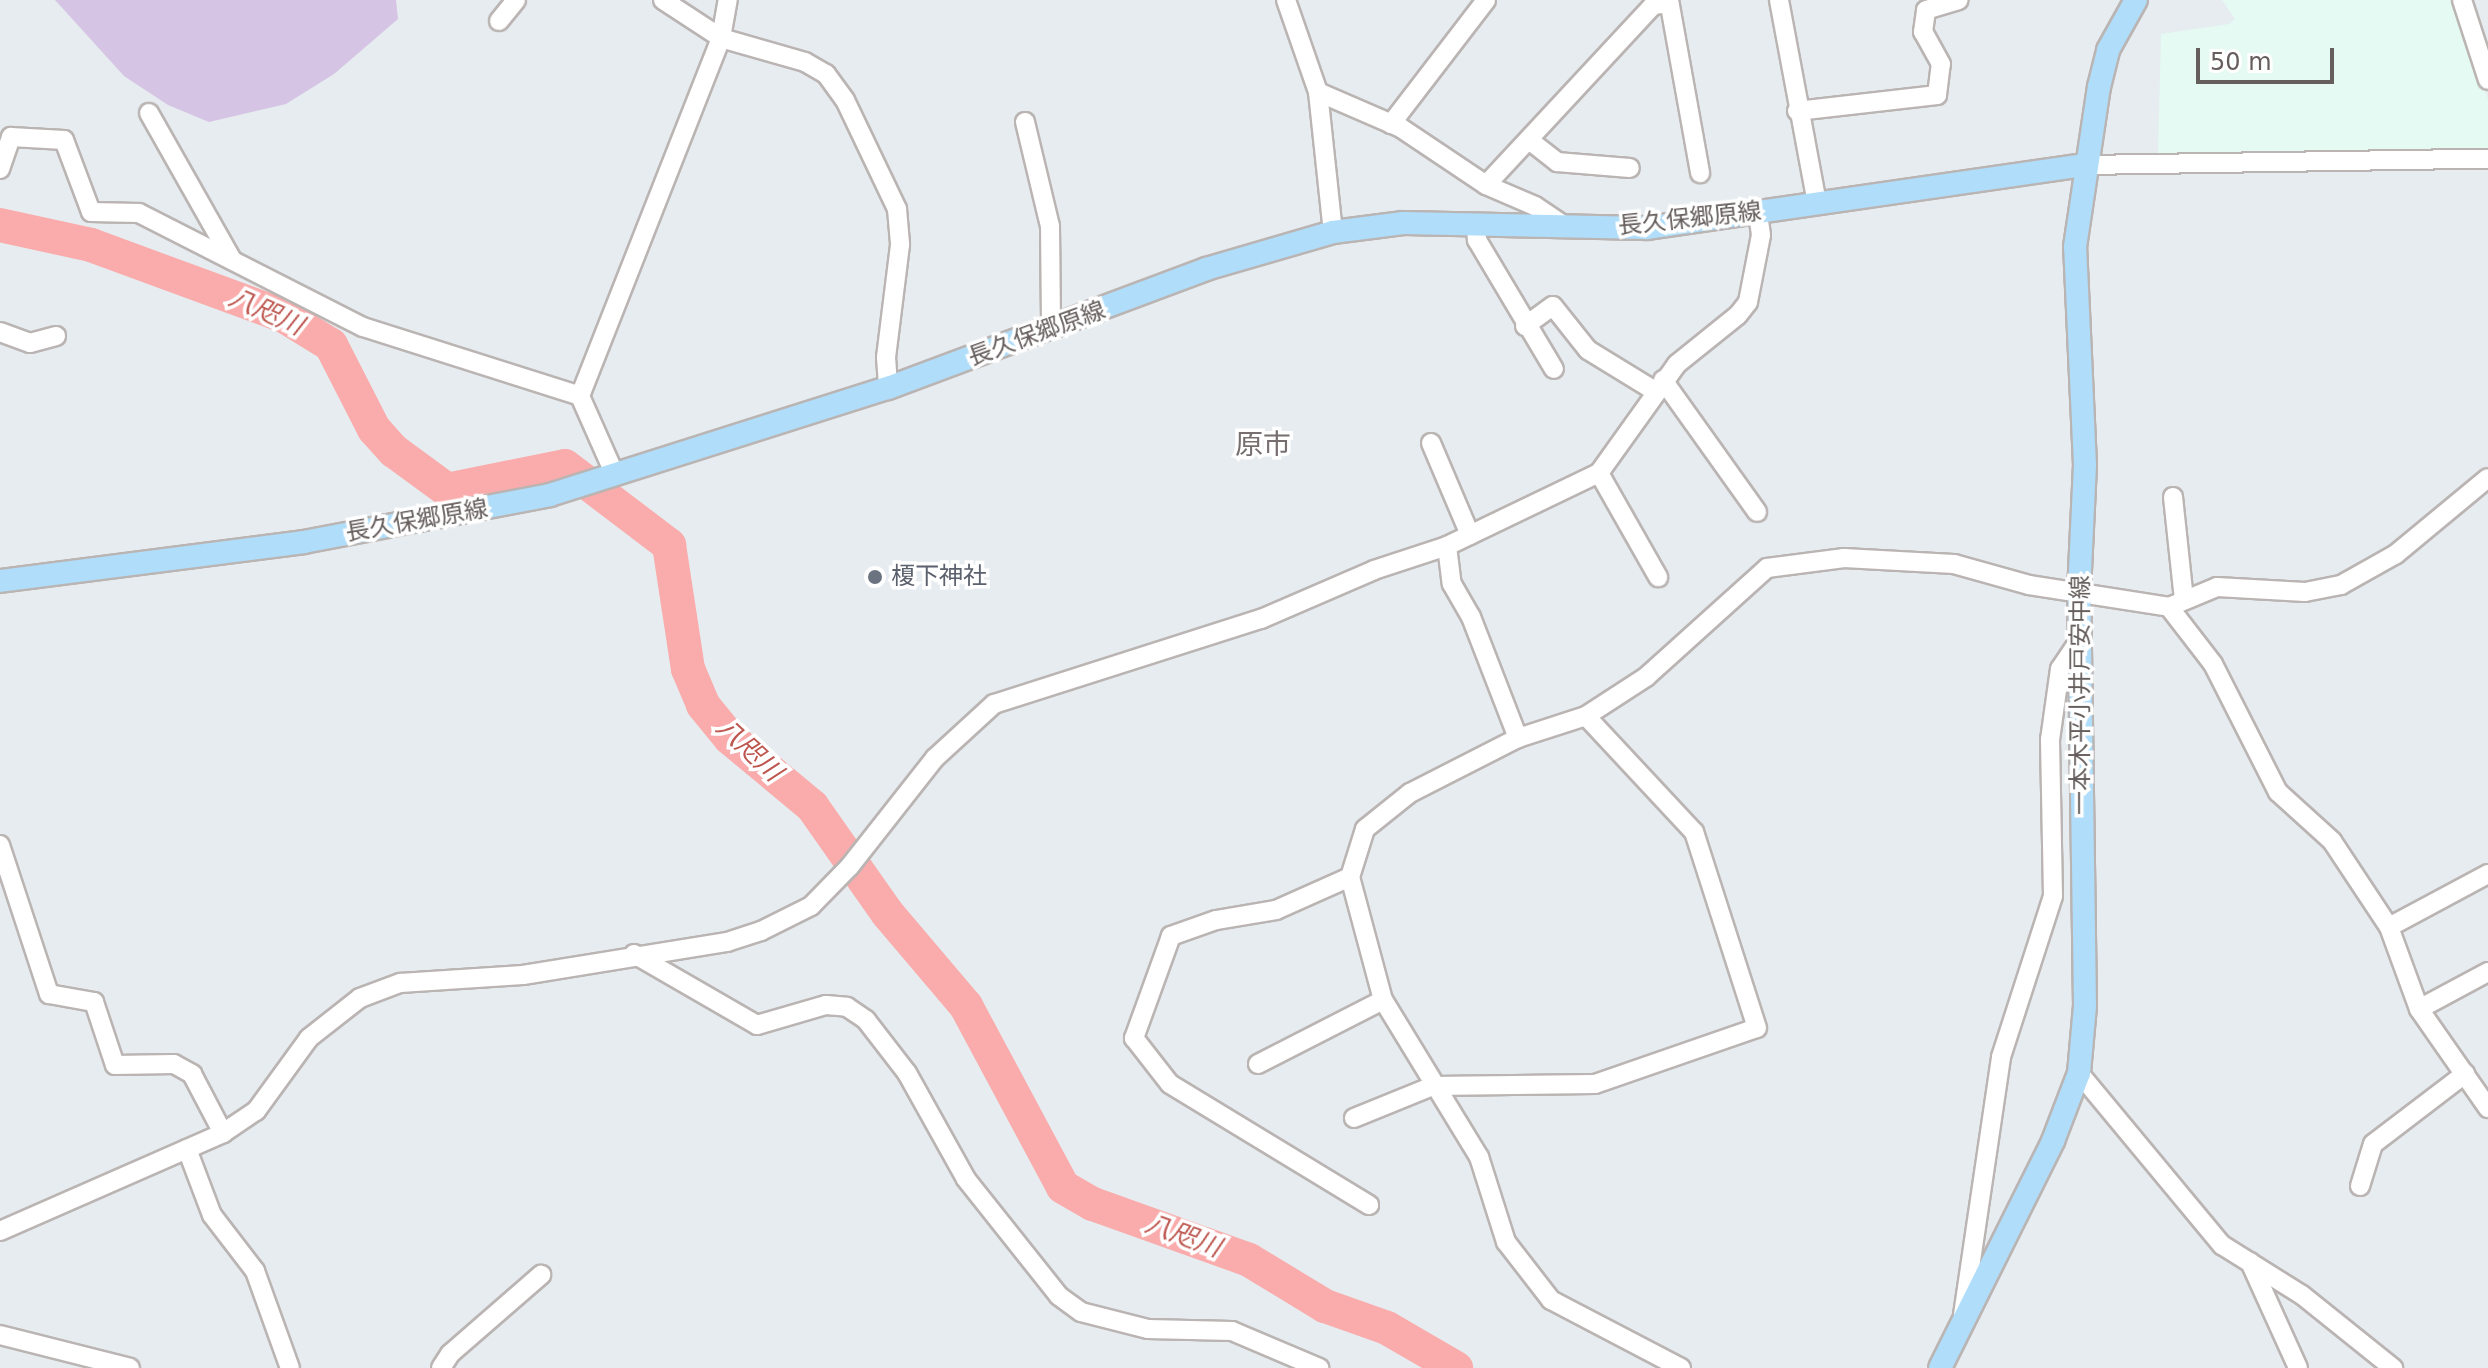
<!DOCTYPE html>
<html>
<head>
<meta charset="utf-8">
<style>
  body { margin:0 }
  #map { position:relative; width:2488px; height:1368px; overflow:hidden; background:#e6ecef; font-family:"DejaVu Sans","Noto Sans JP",sans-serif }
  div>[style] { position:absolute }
  .medical>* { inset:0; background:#e4faf2 }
  .green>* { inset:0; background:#d6c4e5 }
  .river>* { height:34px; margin:-17px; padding:0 17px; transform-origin:17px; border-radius:17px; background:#faabab }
  .roads { filter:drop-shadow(2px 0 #bab4b3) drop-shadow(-2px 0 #bab4b3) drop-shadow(0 2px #bab4b3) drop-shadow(0 -2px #bab4b3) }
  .minor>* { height:18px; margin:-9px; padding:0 9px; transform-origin:9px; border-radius:9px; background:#fff }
  .major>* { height:22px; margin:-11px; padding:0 11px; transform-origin:11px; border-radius:11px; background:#afddfa }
  .dots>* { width:22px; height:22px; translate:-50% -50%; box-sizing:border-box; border:4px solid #fff; border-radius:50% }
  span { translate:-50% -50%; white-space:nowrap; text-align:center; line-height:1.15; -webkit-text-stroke:7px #fff; paint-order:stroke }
  .street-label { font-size:24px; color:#655e5d }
  .worship-label { font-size:24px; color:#5b616d }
  .left { translate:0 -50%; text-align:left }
  .water-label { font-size:26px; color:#bd564e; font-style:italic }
  .quarter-label { font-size:28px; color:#776f6f }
  .scale { position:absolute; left:2196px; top:48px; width:138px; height:36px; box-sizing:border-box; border:4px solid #655e5d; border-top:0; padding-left:10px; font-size:24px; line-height:28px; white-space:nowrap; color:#655e5d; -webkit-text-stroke:6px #fff; paint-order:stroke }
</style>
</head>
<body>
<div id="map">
  <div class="medical">
    <div style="clip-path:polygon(2222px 0,2456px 0,2488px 99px,2488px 150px,2158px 154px,2161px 34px,2229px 24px,2235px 19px)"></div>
  </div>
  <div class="green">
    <div style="clip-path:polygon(55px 0,396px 0,398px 19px,334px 74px,286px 104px,209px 122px,168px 105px,124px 76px)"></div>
  </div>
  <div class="river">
    <div style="left:0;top:225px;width:93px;rotate:12.4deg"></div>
    <div style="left:91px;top:245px;width:206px;rotate:20.2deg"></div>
    <div style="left:284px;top:316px;width:55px;rotate:31.7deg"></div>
    <div style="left:331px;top:345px;width:94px;rotate:62.9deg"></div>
    <div style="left:374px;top:429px;width:30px;rotate:48deg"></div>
    <div style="left:394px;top:451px;width:66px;rotate:36.3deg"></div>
    <div style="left:447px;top:490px;width:120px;rotate:-11.5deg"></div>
    <div style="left:565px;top:466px;width:131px;rotate:37.2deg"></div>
    <div style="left:669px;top:545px;width:125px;rotate:81.3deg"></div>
    <div style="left:688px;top:669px;width:39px;rotate:67deg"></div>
    <div style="left:703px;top:705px;width:43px;rotate:50.7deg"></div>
    <div style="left:730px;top:738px;width:107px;rotate:39.7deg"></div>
    <div style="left:812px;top:806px;width:132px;rotate:54.9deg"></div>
    <div style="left:888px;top:914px;width:121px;rotate:49.7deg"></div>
    <div style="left:966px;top:1006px;width:205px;rotate:61.8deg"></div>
    <div style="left:1063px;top:1187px;width:34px;rotate:30deg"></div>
    <div style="left:1093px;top:1204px;width:166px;rotate:19.7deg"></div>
    <div style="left:1249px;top:1260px;width:89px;rotate:31.2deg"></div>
    <div style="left:1325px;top:1306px;width:66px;rotate:19.5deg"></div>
    <div style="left:1387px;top:1328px;width:80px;rotate:30.1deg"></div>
  </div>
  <div class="roads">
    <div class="minor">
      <div style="left:663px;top:0;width:69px;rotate:33.2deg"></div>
      <div style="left:721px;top:38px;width:87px;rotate:15.9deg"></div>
      <div style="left:805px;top:62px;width:24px;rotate:30deg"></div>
      <div style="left:826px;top:74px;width:32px;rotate:54deg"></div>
      <div style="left:845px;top:100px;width:121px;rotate:64.5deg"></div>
      <div style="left:897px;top:209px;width:36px;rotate:85deg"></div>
      <div style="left:900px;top:245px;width:113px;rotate:97.1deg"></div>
      <div style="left:886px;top:357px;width:31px;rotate:86deg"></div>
      <div style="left:1286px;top:0;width:97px;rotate:70.8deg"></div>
      <div style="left:1318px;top:92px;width:90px;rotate:23.4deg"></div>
      <div style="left:1401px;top:128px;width:102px;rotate:33.8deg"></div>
      <div style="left:1486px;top:185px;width:53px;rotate:23.2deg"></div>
      <div style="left:1535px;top:206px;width:34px;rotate:34deg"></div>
      <div style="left:1669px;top:0;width:176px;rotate:79.8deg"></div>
      <div style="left:1779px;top:0;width:207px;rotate:79.4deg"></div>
      <div style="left:2462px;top:0;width:84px;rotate:72deg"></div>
      <div style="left:499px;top:21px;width:27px;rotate:-51deg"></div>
      <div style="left:1318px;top:92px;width:141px;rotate:83.9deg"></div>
      <div style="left:1797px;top:111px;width:141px;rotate:-6.5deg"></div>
      <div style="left:1937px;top:95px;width:31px;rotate:-83deg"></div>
      <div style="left:1941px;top:64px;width:37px;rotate:-119deg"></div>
      <div style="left:1923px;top:32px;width:22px;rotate:-82deg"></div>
      <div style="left:1926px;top:10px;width:34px;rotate:-17deg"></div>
      <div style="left:149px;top:113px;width:169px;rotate:60.5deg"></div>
      <div style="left:1025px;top:122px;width:107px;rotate:76.5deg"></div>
      <div style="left:1050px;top:226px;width:103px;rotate:89.4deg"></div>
      <div style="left:1391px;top:124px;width:156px;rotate:-52.5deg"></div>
      <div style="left:1529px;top:140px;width:36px;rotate:38deg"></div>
      <div style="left:1557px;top:162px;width:73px;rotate:4.7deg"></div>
      <div style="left:2084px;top:165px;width:404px;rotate:-0.9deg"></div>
      <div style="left:0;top:169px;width:34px;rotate:-71deg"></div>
      <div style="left:11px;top:137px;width:53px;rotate:3.2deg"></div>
      <div style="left:64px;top:140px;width:77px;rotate:69.4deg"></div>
      <div style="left:91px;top:212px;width:48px;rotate:1.2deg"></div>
      <div style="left:139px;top:213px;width:251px;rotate:27deg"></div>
      <div style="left:363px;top:327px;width:228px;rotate:17.6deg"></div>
      <div style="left:1486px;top:185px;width:246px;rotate:-47.1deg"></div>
      <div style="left:1653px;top:5px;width:16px;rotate:-7deg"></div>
      <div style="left:1476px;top:223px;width:17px;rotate:87deg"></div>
      <div style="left:1477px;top:240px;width:150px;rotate:59.2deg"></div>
      <div style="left:1525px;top:326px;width:34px;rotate:-36deg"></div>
      <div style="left:1553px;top:306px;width:56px;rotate:51.5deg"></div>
      <div style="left:1588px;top:350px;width:79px;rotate:31.5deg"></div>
      <div style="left:0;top:332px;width:32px;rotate:20deg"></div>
      <div style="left:30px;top:343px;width:27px;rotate:-15deg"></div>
      <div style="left:1663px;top:380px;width:162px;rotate:54.5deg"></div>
      <div style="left:1431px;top:443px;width:100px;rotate:67deg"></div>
      <div style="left:1599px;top:473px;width:120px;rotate:60.4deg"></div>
      <div style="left:615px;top:475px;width:86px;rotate:-113.9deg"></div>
      <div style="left:580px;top:396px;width:385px;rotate:-68.5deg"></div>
      <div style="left:721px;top:38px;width:39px;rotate:-80deg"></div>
      <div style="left:2173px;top:497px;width:104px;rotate:83.9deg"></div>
      <div style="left:1447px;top:546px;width:38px;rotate:83deg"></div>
      <div style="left:1452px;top:584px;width:38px;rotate:60deg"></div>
      <div style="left:1471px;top:617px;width:130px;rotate:68.8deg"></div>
      <div style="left:2169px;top:607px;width:72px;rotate:52.3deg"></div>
      <div style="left:2213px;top:664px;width:144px;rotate:63.1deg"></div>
      <div style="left:2278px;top:792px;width:73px;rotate:42.2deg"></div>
      <div style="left:2332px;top:841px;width:103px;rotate:56.5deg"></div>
      <div style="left:2389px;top:927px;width:87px;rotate:69.9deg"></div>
      <div style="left:2419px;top:1009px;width:121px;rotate:55.1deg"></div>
      <div style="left:0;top:845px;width:157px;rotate:71.8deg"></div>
      <div style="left:49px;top:994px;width:46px;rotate:10.1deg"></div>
      <div style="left:94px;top:1002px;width:66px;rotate:71.6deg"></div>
      <div style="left:115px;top:1065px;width:59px;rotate:-1deg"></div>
      <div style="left:174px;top:1064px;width:21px;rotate:29deg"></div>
      <div style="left:192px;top:1074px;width:67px;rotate:62.3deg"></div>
      <div style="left:1350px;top:877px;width:81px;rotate:156deg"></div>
      <div style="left:1276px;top:910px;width:61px;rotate:170.5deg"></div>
      <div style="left:1216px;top:920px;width:48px;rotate:160.4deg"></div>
      <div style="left:1171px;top:936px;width:109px;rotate:109.9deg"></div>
      <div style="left:1134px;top:1038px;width:58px;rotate:52deg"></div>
      <div style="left:1170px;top:1084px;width:233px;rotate:31.3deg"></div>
      <div style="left:2389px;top:927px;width:112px;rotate:-28.2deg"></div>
      <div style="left:634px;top:954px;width:142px;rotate:30deg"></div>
      <div style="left:757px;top:1025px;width:72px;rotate:-16.2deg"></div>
      <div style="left:826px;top:1005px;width:21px;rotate:5deg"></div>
      <div style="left:847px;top:1007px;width:23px;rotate:34deg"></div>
      <div style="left:866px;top:1020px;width:67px;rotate:52.3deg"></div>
      <div style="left:907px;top:1073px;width:121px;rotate:60.9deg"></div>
      <div style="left:966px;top:1179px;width:149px;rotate:51.5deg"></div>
      <div style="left:1059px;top:1296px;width:27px;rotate:36deg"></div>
      <div style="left:1081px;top:1312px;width:69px;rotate:14.2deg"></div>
      <div style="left:1148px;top:1329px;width:84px;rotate:1.4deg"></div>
      <div style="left:1232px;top:1331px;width:95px;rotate:23deg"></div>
      <div style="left:2419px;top:1009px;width:78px;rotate:-28.2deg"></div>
      <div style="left:1258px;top:1064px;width:140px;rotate:-27.1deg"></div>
      <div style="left:2079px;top:1073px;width:224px;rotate:50.3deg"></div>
      <div style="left:2222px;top:1245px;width:94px;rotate:32deg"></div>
      <div style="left:2302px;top:1295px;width:117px;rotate:38.7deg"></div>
      <div style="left:1354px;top:1118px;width:85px;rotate:-22.1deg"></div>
      <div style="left:1433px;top:1086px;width:162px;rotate:-0.7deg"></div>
      <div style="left:1595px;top:1084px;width:171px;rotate:-19.1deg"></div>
      <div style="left:1757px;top:1028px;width:206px;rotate:-107.8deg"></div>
      <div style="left:1694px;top:832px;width:158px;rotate:-133deg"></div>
      <div style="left:187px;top:1149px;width:71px;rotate:69.3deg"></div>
      <div style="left:212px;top:1215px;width:71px;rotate:52.5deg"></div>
      <div style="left:255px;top:1271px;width:103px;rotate:70.2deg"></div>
      <div style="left:2360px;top:1186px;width:44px;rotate:-72.8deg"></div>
      <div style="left:2373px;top:1144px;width:116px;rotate:-37.3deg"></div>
      <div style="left:0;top:1231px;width:244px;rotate:-23.7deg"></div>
      <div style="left:223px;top:1133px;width:40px;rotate:-34deg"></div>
      <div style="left:256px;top:1111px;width:90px;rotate:-54deg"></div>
      <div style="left:309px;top:1038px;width:65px;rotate:-38.1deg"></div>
      <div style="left:360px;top:998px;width:43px;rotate:-20.6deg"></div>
      <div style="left:400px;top:983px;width:123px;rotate:-3.7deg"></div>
      <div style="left:523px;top:975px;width:207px;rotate:-9.2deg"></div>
      <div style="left:727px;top:942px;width:36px;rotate:-18deg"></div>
      <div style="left:761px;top:931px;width:56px;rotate:-26.6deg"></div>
      <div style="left:811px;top:906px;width:56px;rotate:-45.7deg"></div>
      <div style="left:850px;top:866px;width:137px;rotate:-51.8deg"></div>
      <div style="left:935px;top:758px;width:80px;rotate:-42.5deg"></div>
      <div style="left:994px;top:704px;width:280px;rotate:-17.7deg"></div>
      <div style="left:1261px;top:619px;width:123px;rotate:-23.4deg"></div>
      <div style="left:1374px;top:570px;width:77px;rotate:-18.2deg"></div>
      <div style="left:1447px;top:546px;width:169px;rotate:-25.7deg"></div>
      <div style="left:1599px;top:473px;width:134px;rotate:-54.4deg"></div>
      <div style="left:1677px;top:364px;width:78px;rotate:-38.8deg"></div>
      <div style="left:1738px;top:315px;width:16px;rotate:-52deg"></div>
      <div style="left:1748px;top:302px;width:68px;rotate:-79deg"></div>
      <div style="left:1761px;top:235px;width:21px;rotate:-98deg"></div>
      <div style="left:2250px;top:1262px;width:116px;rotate:65.6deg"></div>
      <div style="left:1963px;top:1315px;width:261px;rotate:-81.6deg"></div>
      <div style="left:2001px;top:1057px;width:169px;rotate:-72.1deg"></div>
      <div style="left:2053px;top:896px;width:156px;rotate:-91.1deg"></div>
      <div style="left:2050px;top:740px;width:72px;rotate:-82deg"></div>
      <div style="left:2060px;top:669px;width:34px;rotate:-56deg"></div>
      <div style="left:0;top:1335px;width:134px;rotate:14.2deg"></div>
      <div style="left:441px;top:1368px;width:17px;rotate:-57deg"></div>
      <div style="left:450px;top:1354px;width:121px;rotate:-41deg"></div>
      <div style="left:1681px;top:1368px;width:147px;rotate:-152.4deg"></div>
      <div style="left:1551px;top:1300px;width:73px;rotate:-127.8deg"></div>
      <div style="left:1506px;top:1242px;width:89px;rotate:-107.6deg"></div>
      <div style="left:1479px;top:1157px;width:184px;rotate:-121.4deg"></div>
      <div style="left:1383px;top:1000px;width:127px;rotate:-105deg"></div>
      <div style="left:1350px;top:877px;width:50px;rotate:-72.6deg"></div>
      <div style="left:1365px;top:829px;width:58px;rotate:-38.7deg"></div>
      <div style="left:1410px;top:793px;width:121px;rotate:-27deg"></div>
      <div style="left:1518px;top:738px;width:71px;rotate:-17.9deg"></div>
      <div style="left:1586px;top:716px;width:72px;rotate:-33deg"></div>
      <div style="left:1646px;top:677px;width:163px;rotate:-42deg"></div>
      <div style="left:1767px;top:568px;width:78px;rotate:-7.4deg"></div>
      <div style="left:1844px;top:558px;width:110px;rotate:3.1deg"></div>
      <div style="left:1954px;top:564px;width:78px;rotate:15.6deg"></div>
      <div style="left:2029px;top:585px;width:142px;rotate:8.9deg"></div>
      <div style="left:2169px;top:607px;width:52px;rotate:-22.6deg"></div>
      <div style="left:2217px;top:587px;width:88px;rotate:3.3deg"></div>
      <div style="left:2305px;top:592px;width:37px;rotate:-11deg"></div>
      <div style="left:2341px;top:585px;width:63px;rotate:-29.4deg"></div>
      <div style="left:2396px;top:554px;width:119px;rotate:-39.6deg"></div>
    </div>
    <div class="major">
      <div style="left:0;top:581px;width:306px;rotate:-7.3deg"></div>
      <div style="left:304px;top:542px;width:250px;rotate:-10.8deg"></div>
      <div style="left:550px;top:495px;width:355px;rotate:-17.6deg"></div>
      <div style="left:888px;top:388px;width:340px;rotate:-20.5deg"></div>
      <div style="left:1206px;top:269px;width:132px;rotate:-16.2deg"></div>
      <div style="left:1333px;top:232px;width:71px;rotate:-7.3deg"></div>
      <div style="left:1403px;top:223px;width:244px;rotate:1.2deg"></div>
      <div style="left:1647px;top:228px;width:442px;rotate:-8.2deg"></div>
      <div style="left:1940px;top:1368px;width:254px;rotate:-63.5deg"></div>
      <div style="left:2053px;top:1141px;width:73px;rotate:-69.1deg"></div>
      <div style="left:2079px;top:1073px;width:67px;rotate:-84.9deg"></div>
      <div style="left:2085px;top:1006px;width:414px;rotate:-90.8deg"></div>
      <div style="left:2079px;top:592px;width:127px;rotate:-87.3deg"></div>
      <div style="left:2085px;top:465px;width:218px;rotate:-92.6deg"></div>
      <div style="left:2075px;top:247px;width:162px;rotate:-81.5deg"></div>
      <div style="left:2099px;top:87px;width:38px;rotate:-76deg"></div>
      <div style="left:2108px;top:50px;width:57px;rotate:-60.8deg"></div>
    </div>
  </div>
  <div class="dots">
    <div style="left:875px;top:577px;background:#6b7280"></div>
  </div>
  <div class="street-label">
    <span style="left:1690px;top:219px;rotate:-6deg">長久保郷原線</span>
    <span style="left:1037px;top:334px;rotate:-20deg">長久保郷原線</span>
    <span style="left:417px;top:521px;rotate:-10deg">長久保郷原線</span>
    <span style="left:2081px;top:695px;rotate:-90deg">一本木平小井戸安中線</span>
  </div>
  <div class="worship-label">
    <span class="left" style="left:891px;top:577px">榎下神社</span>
  </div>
  <div class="water-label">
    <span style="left:266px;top:312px;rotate:24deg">八咫川</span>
    <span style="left:749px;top:750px;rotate:43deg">八咫川</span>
    <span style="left:1183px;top:1236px;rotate:20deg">八咫川</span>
  </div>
  <div class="quarter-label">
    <span style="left:1263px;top:445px">原市</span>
  </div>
  <div class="scale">50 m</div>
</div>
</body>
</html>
